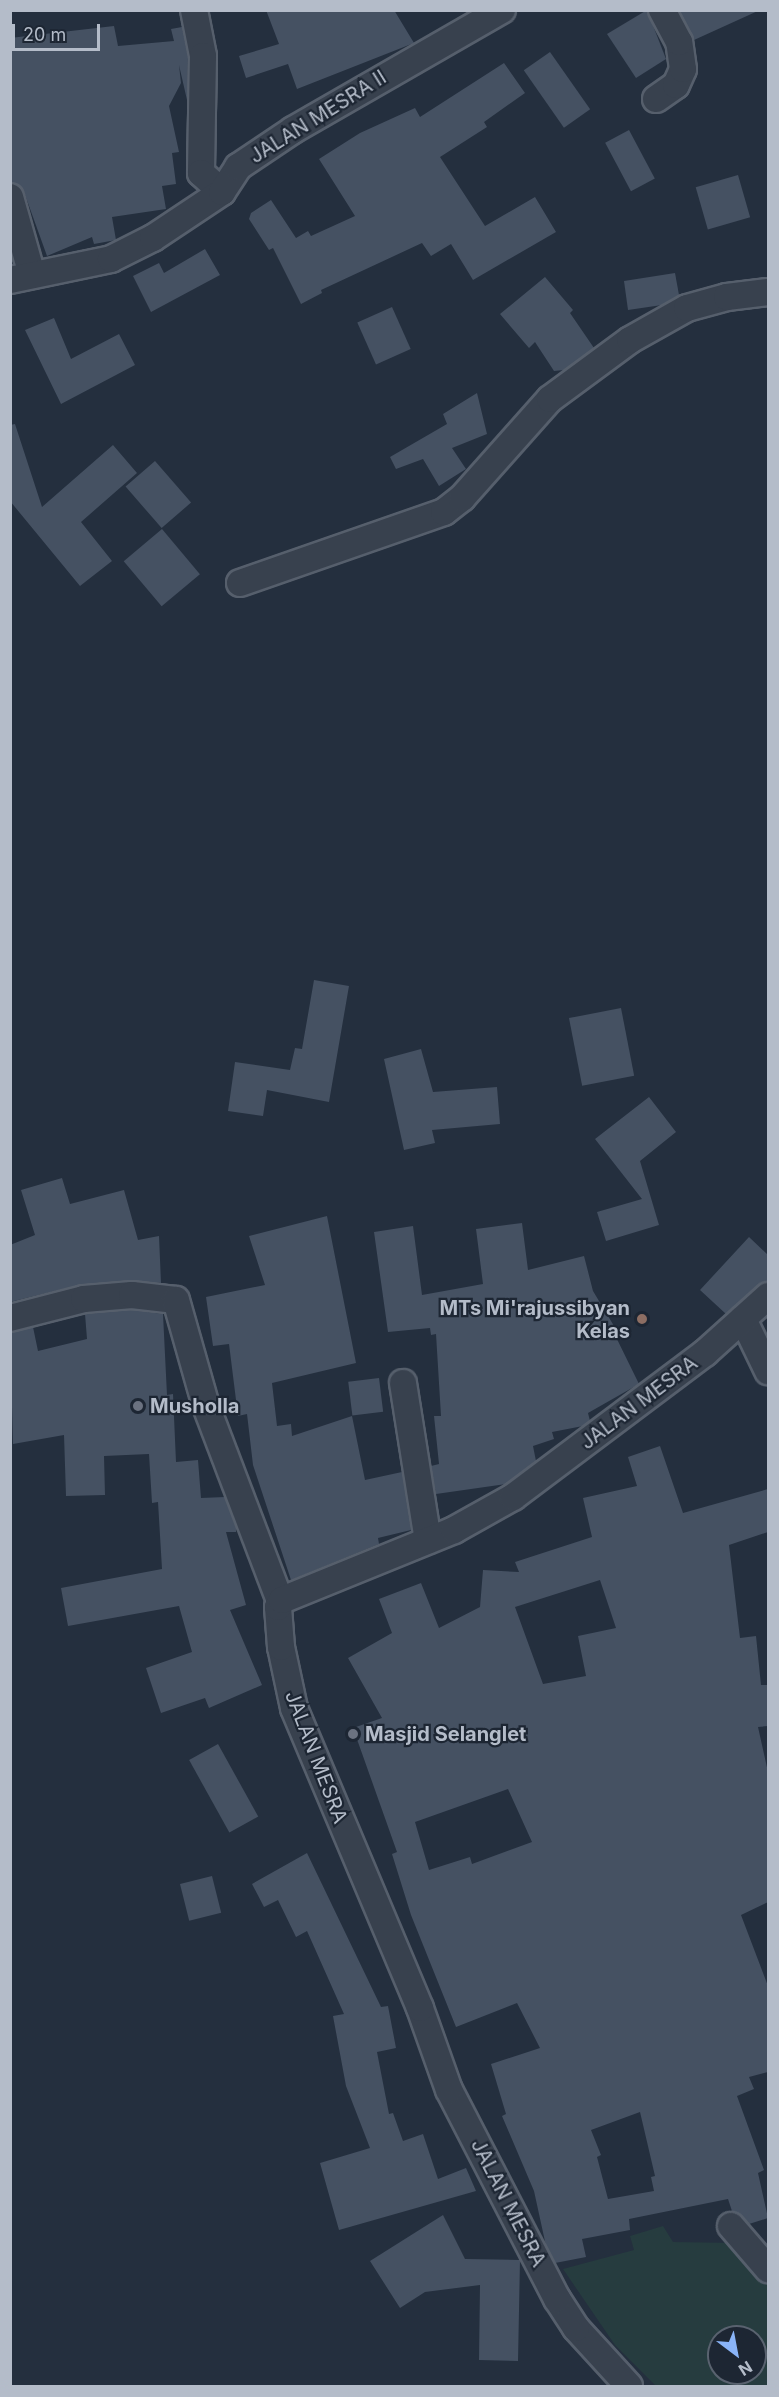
<!DOCTYPE html>
<html>
<head>
<meta charset="utf-8">
<style>
  body { margin:0 }
  #map { position:relative; width:779px; height:2397px; overflow:hidden; background:#242f3e; font-family:Inter,sans-serif }
  div>[style] { position:absolute }
  .green>* { inset:0; background:#263c3f }
  .building>* { inset:0; background:#455162; transform-origin:0 0 }
  .roads { filter:drop-shadow(2px 0 #565f6c) drop-shadow(-2px 0 #565f6c) drop-shadow(0 2px #565f6c) drop-shadow(0 -2px #565f6c) }
  .street>* { height:26px; margin:-13px; padding:0 13px; transform-origin:13px; border-radius:13px; background:#38414e }
  .dots>* { width:16px; height:16px; translate:-50% -50%; box-sizing:border-box; border:3px solid #1d2633; border-radius:50% }
  span { translate:-50% -50%; white-space:nowrap; text-align:center; line-height:1.15; -webkit-text-stroke:4.5px #1d2633; paint-order:stroke }
  .street-label { font-size:20px; color:#b4bcc9 }
  .poi-label { font-size:20px; color:#b4bcc9; font-weight:700 }
  .right { translate:-100% -50%; text-align:right }
  .left { translate:0 -50%; text-align:left }
  .frame { position:absolute; inset:0; border:12px solid #b4bcc9; pointer-events:none }
  .north { position:absolute; left:707px; top:2325px; width:60px; height:60px; box-sizing:border-box; background:#1d2633; border:2px solid #59626f; border-radius:50%; rotate:148deg; font-size:16px; font-weight:700; line-height:24px; text-align:center; color:#b4bcc9 }
  .north::after { content:''; display:block; margin:auto; width:21px; height:27px; background:#8ab4f8; clip-path:polygon(50% 0,100% 100%,50% 72%,0 100%) }
  .scale { position:absolute; left:12px; top:24px; width:88px; height:27px; box-sizing:border-box; border:3px solid #b4bcc9; border-top:0; padding-left:8px; font-size:18px; line-height:21px; white-space:nowrap; color:#b4bcc9; -webkit-text-stroke:4px #1d2633; paint-order:stroke }
</style>
</head>
<body>
<div id="map">
  <div class="green">
    <div style="clip-path:polygon(evenodd,663px 2226px,673px 2242px,737px 2243px,768px 2285px,768px 2386px,656px 2386px,615px 2345px,563px 2269px,634px 2250px,630px 2236px,663px 2226px,719px 2337px,755px 2337px,755px 2373px,719px 2373px,719px 2337px)"></div>
  </div>
  <div class="building">
    <div style="clip-path:polygon(266px 10px,394px 10px,414px 43px,297px 89px,288px 64px,246px 78px,239px 56px,279px 44px)"></div>
    <div style="clip-path:polygon(647px 10px,666px 59px,636px 78px,607px 34px)"></div>
    <div style="clip-path:polygon(679px 10px,760px 10px,694px 40px)"></div>
    <div style="clip-path:polygon(114px 26px,118px 46px,174px 41px,171px 29px,182px 27px,188px 57px,187px 100px,179px 65px,181px 83px,169px 106px,179px 152px,172px 153px,176px 184px,162px 186px,166px 209px,112px 217px,116px 240px,94px 244px,92px 237px,47px 256px,24px 192px,10px 182px,10px 38px)"></div>
    <div style="left:550px;top:52px;width:70px;height:32px;rotate:55deg"></div>
    <div style="clip-path:polygon(504px 63px,525px 93px,484px 122px,487px 127px,440px 157px,485px 226px,535px 197px,556px 232px,473px 280px,451px 244px,431px 256px,422px 243px,321px 290px,322px 293px,301px 304px,273px 248px,269px 250px,249px 219px,251px 213px,271px 200px,296px 238px,308px 231px,311px 236px,355px 216px,319px 159px,360px 133px,415px 108px,420px 117px)"></div>
    <div style="left:629px;top:130px;width:55px;height:27px;rotate:62deg"></div>
    <div style="left:738px;top:175px;width:44px;height:44px;rotate:74deg"></div>
    <div style="clip-path:polygon(205px 249px,220px 275px,151px 312px,133px 276px,159px 263px,164px 273px)"></div>
    <div style="clip-path:polygon(675px 273px,679px 295px,662px 305px,628px 310px,624px 281px)"></div>
    <div style="clip-path:polygon(545px 277px,573px 310px,570px 313px,594px 348px,564px 370px,554px 371px,535px 342px,529px 348px,500px 314px)"></div>
    <div style="left:392px;top:307px;width:46px;height:38px;rotate:66deg"></div>
    <div style="clip-path:polygon(54px 318px,71px 359px,119px 334px,135px 365px,61px 404px,25px 330px)"></div>
    <div style="clip-path:polygon(477px 393px,487px 434px,452px 448px,466px 469px,439px 486px,423px 459px,396px 469px,390px 457px,447px 424px,443px 414px)"></div>
    <div style="clip-path:polygon(15px 424px,42px 507px,113px 445px,137px 473px,81px 522px,112px 561px,80px 586px,10px 501px,10px 425px)"></div>
    <div style="left:155px;top:461px;width:55px;height:39px;rotate:49deg"></div>
    <div style="left:162px;top:529px;width:59px;height:50px;rotate:50deg"></div>
    <div style="clip-path:polygon(314px 980px,349px 986px,329px 1102px,267px 1090px,263px 1116px,228px 1111px,235px 1062px,290px 1070px,295px 1048px,302px 1049px)"></div>
    <div style="left:621px;top:1008px;width:69px;height:53px;rotate:79deg"></div>
    <div style="clip-path:polygon(421px 1049px,433px 1092px,497px 1087px,500px 1124px,432px 1130px,435px 1143px,404px 1150px,384px 1059px)"></div>
    <div style="clip-path:polygon(649px 1097px,676px 1132px,640px 1161px,659px 1225px,606px 1241px,597px 1212px,642px 1199px,595px 1139px)"></div>
    <div style="clip-path:polygon(62px 1178px,70px 1204px,124px 1190px,138px 1240px,159px 1236px,161px 1283px,131px 1280px,83px 1284px,10px 1302px,10px 1245px,35px 1235px,21px 1190px)"></div>
    <div style="clip-path:polygon(327px 1216px,356px 1363px,272px 1383px,277px 1426px,291px 1424px,292px 1436px,352px 1416px,365px 1480px,402px 1472px,411px 1530px,378px 1538px,379px 1544px,291px 1580px,253px 1465px,247px 1414px,238px 1416px,229px 1344px,213px 1346px,206px 1297px,265px 1285px,249px 1236px)"></div>
    <div style="clip-path:polygon(522px 1223px,528px 1270px,584px 1256px,593px 1291px,617px 1331px,614px 1333px,639px 1384px,588px 1413px,590px 1421px,583px 1426px,552px 1432px,554px 1439px,533px 1446px,536px 1461px,506px 1484px,436px 1494px,431px 1466px,439px 1464px,434px 1416px,441px 1416px,436px 1334px,431px 1335px,430px 1328px,388px 1332px,374px 1232px,413px 1226px,422px 1295px,483px 1284px,476px 1229px)"></div>
    <div style="clip-path:polygon(749px 1237px,768px 1255px,768px 1281px,758px 1285px,726px 1314px,700px 1290px)"></div>
    <div style="clip-path:polygon(132px 1310px,163px 1314px,167px 1395px,173px 1394px,176px 1462px,198px 1460px,201px 1498px,225px 1497px,236px 1527px,236px 1532px,226px 1532px,246px 1605px,230px 1610px,262px 1685px,209px 1708px,205px 1698px,161px 1713px,146px 1668px,192px 1652px,179px 1606px,68px 1626px,61px 1588px,162px 1569px,158px 1502px,152px 1503px,149px 1454px,104px 1456px,105px 1495px,66px 1496px,64px 1435px,13px 1444px,10px 1333px,33px 1327px,38px 1351px,87px 1339px,85px 1314px)"></div>
    <div style="left:379px;top:1378px;width:34px;height:31px;rotate:83deg"></div>
    <div style="clip-path:polygon(evenodd,660px 1446px,683px 1513px,768px 1489px,768px 1532px,729px 1545px,740px 1638px,756px 1636px,761px 1685px,768px 1685px,768px 1726px,758px 1727px,768px 1772px,768px 1902px,741px 1915px,768px 1986px,768px 2072px,749px 2077px,754px 2089px,737px 2096px,764px 2170px,758px 2173px,768px 2218px,749px 2224px,732px 2211px,728px 2199px,629px 2219px,630px 2230px,582px 2239px,586px 2257px,555px 2263px,546px 2246px,534px 2191px,502px 2116px,506px 2114px,491px 2064px,540px 2048px,517px 2003px,456px 2027px,411px 1915px,392px 1854px,397px 1852px,353px 1728px,382px 1718px,348px 1658px,392px 1633px,379px 1599px,421px 1583px,439px 1628px,480px 1607px,483px 1570px,519px 1572px,515px 1562px,592px 1537px,583px 1498px,637px 1486px,628px 1457px,660px 1446px,600px 1580px,616px 1628px,578px 1636px,586px 1676px,543px 1684px,515px 1607px,600px 1580px,660px 1446px,508px 1789px,532px 1842px,472px 1864px,470px 1857px,429px 1870px,415px 1822px,508px 1789px,660px 1446px,640px 2112px,655px 2176px,651px 2177px,654px 2191px,608px 2199px,597px 2157px,601px 2155px,591px 2130px,640px 2112px)"></div>
    <div style="left:218px;top:1744px;width:83px;height:33px;rotate:61deg"></div>
    <div style="clip-path:polygon(307px 1853px,381px 2007px,388px 2006px,396px 2048px,377px 2052px,389px 2114px,393px 2113px,403px 2141px,423px 2134px,438px 2179px,466px 2168px,476px 2191px,339px 2230px,320px 2163px,370px 2148px,346px 2086px,333px 2016px,344px 2014px,307px 1931px,296px 1937px,278px 1900px,264px 1907px,252px 1884px)"></div>
    <div style="left:212px;top:1876px;width:38px;height:33px;rotate:76deg"></div>
    <div style="clip-path:polygon(443px 2215px,465px 2259px,520px 2260px,518px 2361px,479px 2360px,480px 2285px,425px 2292px,400px 2308px,370px 2261px)"></div>
  </div>
  <div class="roads">
    <div class="street">
      <div style="left:194px;top:10px;width:47px;rotate:78.9deg"></div>
      <div style="left:203px;top:56px;width:117px;rotate:91deg"></div>
      <div style="left:201px;top:173px;width:28px;rotate:42deg"></div>
      <div style="left:656px;top:99px;width:24px;rotate:-35deg"></div>
      <div style="left:676px;top:85px;width:17px;rotate:-66deg"></div>
      <div style="left:683px;top:69px;width:27px;rotate:-98deg"></div>
      <div style="left:679px;top:42px;width:36px;rotate:-118deg"></div>
      <div style="left:10px;top:197px;width:81px;rotate:74.2deg"></div>
      <div style="left:10px;top:280px;width:103px;rotate:-11.7deg"></div>
      <div style="left:111px;top:259px;width:47px;rotate:-26.6deg"></div>
      <div style="left:153px;top:238px;width:83px;rotate:-33.7deg"></div>
      <div style="left:222px;top:192px;width:30px;rotate:-57deg"></div>
      <div style="left:238px;top:167px;width:66px;rotate:-33.9deg"></div>
      <div style="left:293px;top:130px;width:241px;rotate:-29.9deg"></div>
      <div style="left:240px;top:583px;width:216px;rotate:-19.2deg"></div>
      <div style="left:444px;top:512px;width:23px;rotate:-38deg"></div>
      <div style="left:462px;top:498px;width:132px;rotate:-48.4deg"></div>
      <div style="left:550px;top:399px;width:99px;rotate:-36.4deg"></div>
      <div style="left:630px;top:340px;width:65px;rotate:-29.3deg"></div>
      <div style="left:687px;top:308px;width:41px;rotate:-15.4deg"></div>
      <div style="left:727px;top:297px;width:41px;rotate:-7deg"></div>
      <div style="left:10px;top:1318px;width:76px;rotate:-14.4deg"></div>
      <div style="left:84px;top:1299px;width:48px;rotate:-4.8deg"></div>
      <div style="left:132px;top:1295px;width:44px;rotate:6.5deg"></div>
      <div style="left:176px;top:1300px;width:110px;rotate:74.2deg"></div>
      <div style="left:206px;top:1406px;width:209px;rotate:69.2deg"></div>
      <div style="left:743px;top:1319px;width:58px;rotate:64.3deg"></div>
      <div style="left:403px;top:1383px;width:159px;rotate:81deg"></div>
      <div style="left:731px;top:2226px;width:57px;rotate:49.3deg"></div>
      <div style="left:629px;top:2386px;width:79px;rotate:-132.4deg"></div>
      <div style="left:576px;top:2328px;width:35px;rotate:-123deg"></div>
      <div style="left:557px;top:2299px;width:235px;rotate:-117.3deg"></div>
      <div style="left:449px;top:2090px;width:87px;rotate:-109.5deg"></div>
      <div style="left:420px;top:2008px;width:325px;rotate:-112.8deg"></div>
      <div style="left:294px;top:1708px;width:62px;rotate:-102deg"></div>
      <div style="left:281px;top:1647px;width:40px;rotate:-94.3deg"></div>
      <div style="left:278px;top:1607px;width:8px;rotate:-60deg"></div>
      <div style="left:282px;top:1600px;width:186px;rotate:-22.1deg"></div>
      <div style="left:454px;top:1530px;width:68px;rotate:-29.2deg"></div>
      <div style="left:513px;top:1497px;width:240px;rotate:-36.9deg"></div>
      <div style="left:705px;top:1353px;width:85px;rotate:-42.1deg"></div>
    </div>
  </div>
  <div class="dots">
    <div style="left:642px;top:1319px;background:#8d6e63"></div>
    <div style="left:138px;top:1406px;background:#6b7280"></div>
    <div style="left:353px;top:1734px;background:#6b7280"></div>
  </div>
  <div class="street-label">
    <span style="left:318px;top:117px;rotate:-32deg">JALAN MESRA II</span>
    <span style="left:639px;top:1403px;rotate:-37deg">JALAN MESRA</span>
    <span style="left:316px;top:1757px;rotate:69deg">JALAN MESRA</span>
    <span style="left:508px;top:2203px;rotate:63deg">JALAN MESRA</span>
  </div>
  <div class="poi-label">
    <span class="right" style="left:630px;top:1320px">MTs Mi'rajussibyan<br>Kelas</span>
    <span class="left" style="left:150px;top:1406px">Musholla</span>
    <span class="left" style="left:365px;top:1734px">Masjid Selanglet</span>
  </div>
  <div class="frame"></div>
  <div class="north">N</div>
  <div class="scale">20 m</div>
</div>
</body>
</html>
